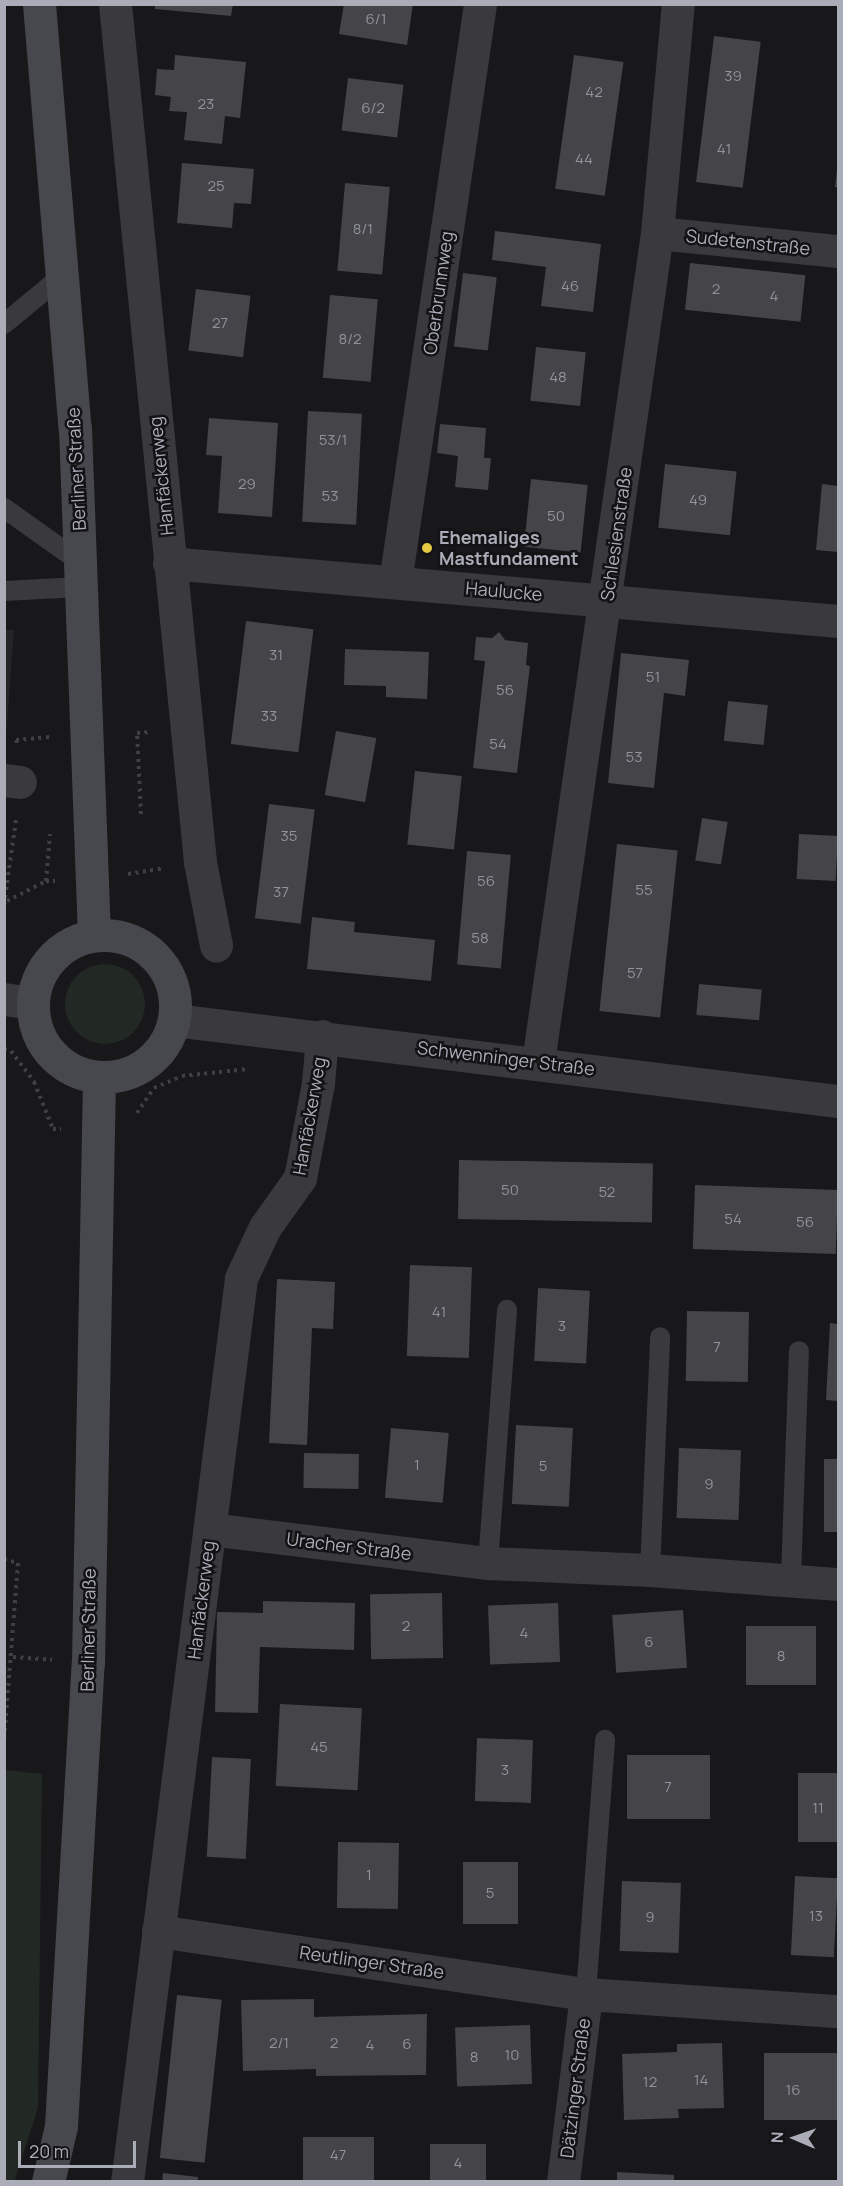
<!DOCTYPE html>
<html>
<head>
<meta charset="utf-8">
<style>
  body { margin:0 }
  #map { position:relative; width:843px; height:2186px; overflow:hidden; background:#181719; font-family:Manrope,sans-serif }
  div>[style] { position:absolute }
  .built>* { inset:0; background:#242326 }
  .green>* { inset:0; background:#222924 }
  .round { border-radius:50% }
  .building>* { inset:0; background:#444449; transform-origin:0 0 }
  .path>* { height:4px; margin-top:-2px; transform-origin:0; background:repeating-linear-gradient(90deg,#3f3f45 0 3px,transparent 0 7.5px) }
  .lane>* { height:20px; margin:-10px; padding:0 10px; transform-origin:10px; border-radius:10px; background:#39393e }
  .street>* { height:33px; margin:-16.5px; padding:0 16.5px; transform-origin:16.5px; border-radius:16.5px; background:#39393e }
  .secondary>* { height:33px; margin:-16.5px; padding:0 16.5px; transform-origin:16.5px; border-radius:16.5px; background:#47474e }
  .secondary>.ring { margin:-16.5px; padding:0; box-sizing:content-box; background:none; border:33px solid #47474e; border-radius:50% }
  .dots>* { width:16px; height:16px; translate:-50% -50%; box-sizing:border-box; border:3px solid #131214; border-radius:50% }
  span { translate:-50% -50%; white-space:nowrap; text-align:center; line-height:1.15; -webkit-text-stroke:5px #131214; paint-order:stroke }
  .number-label { font-size:15px; color:#90929c }
  .number-label span { -webkit-text-stroke-width:0 }
  .street-label { font-size:18px; color:#aaacb8 }
  .poi-label { font-size:18px; color:#aaacb8; font-weight:700 }
  .left { translate:0 -50%; text-align:left }
  .frame { position:absolute; inset:0; border:6px solid #aaacb8; pointer-events:none }
  .north { position:absolute; left:765px; top:2108px; width:60px; height:60px; -webkit-text-stroke:4px #131214; paint-order:stroke; rotate:272deg; font-size:16px; font-weight:700; line-height:24px; text-align:center; color:#aaacb8 }
  .north::after { content:''; display:block; margin:auto; width:21px; height:27px; background:#aaacb8; clip-path:polygon(50% 0,100% 100%,50% 72%,0 100%) }
  .scale { position:absolute; left:18px; top:2141px; width:118px; height:27px; box-sizing:border-box; border:3px solid #aaacb8; border-top:0; padding-left:8px; font-size:18px; line-height:21px; white-space:nowrap; color:#aaacb8; -webkit-text-stroke:4px #131214; paint-order:stroke }
</style>
</head>
<body>
<div id="map">
  <div class="built">
    <div style="clip-path:polygon(5px 630px,14px 630px,5px 751px,4px 630px)"></div>
  </div>
  <div class="green">
    <div class="round" style="left:65px;top:964px;width:80px;height:80px"></div>
    <div style="clip-path:polygon(5px 1770px,42px 1774px,38px 2108px,14px 2182px,4px 2181px)"></div>
  </div>
  <div class="building">
    <div style="clip-path:polygon(155px 4px,233px 4px,231px 16px,155px 9px)"></div>
    <div style="clip-path:polygon(344px 4px,413px 4px,407px 45px,339px 34px)"></div>
    <div style="left:714px;top:36px;width:47px;height:147px;rotate:7deg"></div>
    <div style="clip-path:polygon(175px 55px,246px 62px,240px 118px,225px 116px,222px 144px,184px 140px,187px 112px,169px 111px,171px 97px,155px 95px,157px 69px,174px 70px)"></div>
    <div style="left:574px;top:55px;width:50px;height:135px;rotate:8deg"></div>
    <div style="left:348px;top:78px;width:56px;height:53px;rotate:7deg"></div>
    <div style="clip-path:polygon(182px 163px,254px 169px,251px 204px,234px 203px,232px 228px,177px 223px)"></div>
    <div style="clip-path:polygon(837px 170px,838px 171px,838px 187px,835px 187px)"></div>
    <div style="left:345px;top:183px;width:45px;height:88px;rotate:5deg"></div>
    <div style="clip-path:polygon(495px 231px,601px 244px,593px 312px,541px 306px,546px 267px,492px 260px)"></div>
    <div style="left:690px;top:263px;width:116px;height:47px;rotate:6deg"></div>
    <div style="left:463px;top:273px;width:34px;height:74px;rotate:7deg"></div>
    <div style="left:196px;top:289px;width:55px;height:62px;rotate:7deg"></div>
    <div style="left:330px;top:295px;width:48px;height:83px;rotate:5deg"></div>
    <div style="left:536px;top:347px;width:50px;height:54px;rotate:6deg"></div>
    <div style="left:308px;top:411px;width:54px;height:111px;rotate:3deg"></div>
    <div style="clip-path:polygon(209px 418px,278px 423px,272px 517px,218px 513px,222px 456px,206px 455px)"></div>
    <div style="clip-path:polygon(440px 424px,486px 428px,484px 458px,491px 458px,488px 490px,455px 487px,458px 456px,437px 453px)"></div>
    <div style="left:665px;top:464px;width:72px;height:64px;rotate:6deg"></div>
    <div style="left:531px;top:479px;width:57px;height:68px;rotate:6deg"></div>
    <div style="clip-path:polygon(822px 484px,838px 486px,838px 552px,816px 550px)"></div>
    <div style="left:246px;top:621px;width:68px;height:124px;rotate:7deg"></div>
    <div style="clip-path:polygon(499px 632px,505px 640px,528px 643px,526px 665px,530px 666px,517px 773px,473px 768px,485px 661px,474px 660px,476px 637px,492px 638px)"></div>
    <div style="clip-path:polygon(345px 649px,429px 652px,427px 699px,386px 697px,386px 686px,344px 685px)"></div>
    <div style="clip-path:polygon(621px 653px,689px 660px,685px 696px,664px 693px,654px 788px,608px 783px)"></div>
    <div style="left:728px;top:701px;width:40px;height:40px;rotate:6deg"></div>
    <div style="left:336px;top:731px;width:41px;height:65px;rotate:10deg"></div>
    <div style="left:415px;top:771px;width:47px;height:74px;rotate:6deg"></div>
    <div style="left:269px;top:804px;width:46px;height:115px;rotate:7deg"></div>
    <div style="left:702px;top:818px;width:26px;height:43px;rotate:9deg"></div>
    <div style="left:799px;top:834px;width:39px;height:45px;rotate:3deg"></div>
    <div style="left:617px;top:844px;width:61px;height:168px;rotate:6deg"></div>
    <div style="left:467px;top:851px;width:44px;height:114px;rotate:5deg"></div>
    <div style="clip-path:polygon(312px 917px,355px 922px,354px 932px,435px 940px,431px 981px,307px 969px)"></div>
    <div style="left:699px;top:984px;width:63px;height:31px;rotate:5deg"></div>
    <div style="left:459px;top:1160px;width:194px;height:59px;rotate:1deg"></div>
    <div style="left:695px;top:1185px;width:143px;height:64px;rotate:2deg"></div>
    <div style="left:410px;top:1265px;width:62px;height:91px;rotate:2deg"></div>
    <div style="clip-path:polygon(277px 1279px,335px 1282px,333px 1329px,312px 1328px,307px 1445px,269px 1443px)"></div>
    <div style="left:538px;top:1288px;width:52px;height:73px;rotate:3deg"></div>
    <div style="left:687px;top:1311px;width:62px;height:70px;rotate:1deg"></div>
    <div style="clip-path:polygon(830px 1323px,838px 1324px,838px 1401px,826px 1400px)"></div>
    <div style="left:516px;top:1425px;width:57px;height:79px;rotate:3deg"></div>
    <div style="left:391px;top:1428px;width:58px;height:70px;rotate:5deg"></div>
    <div style="left:679px;top:1448px;width:62px;height:70px;rotate:2deg"></div>
    <div style="left:304px;top:1453px;width:55px;height:35px;rotate:1deg"></div>
    <div style="left:824px;top:1459px;width:14px;height:73px"></div>
    <div style="left:442px;top:1593px;width:65px;height:72px;rotate:89deg"></div>
    <div style="clip-path:polygon(263px 1601px,355px 1603px,354px 1650px,260px 1647px,258px 1713px,215px 1712px,217px 1612px,263px 1613px)"></div>
    <div style="left:558px;top:1603px;width:59px;height:70px;rotate:88deg"></div>
    <div style="left:683px;top:1610px;width:58px;height:71px;rotate:86deg"></div>
    <div style="left:816px;top:1626px;width:59px;height:70px;rotate:90deg"></div>
    <div style="left:280px;top:1704px;width:82px;height:82px;rotate:3deg"></div>
    <div style="left:477px;top:1738px;width:56px;height:63px;rotate:2deg"></div>
    <div style="left:627px;top:1755px;width:83px;height:64px"></div>
    <div style="left:212px;top:1757px;width:39px;height:100px;rotate:3deg"></div>
    <div style="left:798px;top:1773px;width:40px;height:69px"></div>
    <div style="left:338px;top:1842px;width:61px;height:66px;rotate:1deg"></div>
    <div style="left:463px;top:1862px;width:55px;height:62px"></div>
    <div style="left:795px;top:1876px;width:43px;height:79px;rotate:3deg"></div>
    <div style="left:622px;top:1881px;width:59px;height:70px;rotate:2deg"></div>
    <div style="left:177px;top:1995px;width:45px;height:164px;rotate:6deg"></div>
    <div style="clip-path:polygon(314px 1999px,314px 2017px,427px 2014px,426px 2075px,316px 2076px,316px 2069px,243px 2071px,241px 2000px)"></div>
    <div style="left:530px;top:2025px;width:59px;height:75px;rotate:88deg"></div>
    <div style="clip-path:polygon(722px 2043px,724px 2108px,678px 2109px,679px 2118px,624px 2120px,622px 2054px,677px 2052px,677px 2044px)"></div>
    <div style="left:838px;top:2053px;width:67px;height:74px;rotate:90deg"></div>
    <div style="left:303px;top:2137px;width:71px;height:45px"></div>
    <div style="left:430px;top:2144px;width:56px;height:38px"></div>
    <div style="clip-path:polygon(617px 2172px,674px 2175px,674px 2182px,617px 2182px)"></div>
    <div style="clip-path:polygon(163px 2173px,198px 2177px,197px 2182px,162px 2182px)"></div>
  </div>
  <div class="path">
    <div style="left:17px;top:743px;width:3px;rotate:-108deg"></div>
    <div style="left:16px;top:740px;width:34px;rotate:-5deg"></div>
    <div style="left:141px;top:814px;width:81px;rotate:-92.8deg"></div>
    <div style="left:137px;top:733px;width:14px;rotate:-4deg"></div>
    <div style="left:128px;top:874px;width:37px;rotate:-9deg"></div>
    <div style="left:46px;top:881px;width:47px;rotate:-85.1deg"></div>
    <div style="left:7px;top:901px;width:44px;rotate:-27.1deg"></div>
    <div style="left:46px;top:881px;width:9px"></div>
    <div style="left:4px;top:905px;width:86px;rotate:-82deg"></div>
    <div style="left:4px;top:1049px;width:7px;rotate:16deg"></div>
    <div style="left:11px;top:1051px;width:39px;rotate:53deg"></div>
    <div style="left:34px;top:1082px;width:51px;rotate:68deg"></div>
    <div style="left:53px;top:1129px;width:8px"></div>
    <div style="left:137px;top:1113px;width:30px;rotate:-56deg"></div>
    <div style="left:154px;top:1088px;width:30px;rotate:-23deg"></div>
    <div style="left:182px;top:1076px;width:66px;rotate:-6.1deg"></div>
    <div style="left:4px;top:1559px;width:15px;rotate:16deg"></div>
    <div style="left:18px;top:1563px;width:177px;rotate:94.5deg"></div>
    <div style="left:13px;top:1657px;width:39px;rotate:4deg"></div>
  </div>
  <div class="lane">
    <div style="left:4px;top:324px;width:75px;rotate:-39.6deg"></div>
    <div style="left:4px;top:508px;width:93px;rotate:35.4deg"></div>
    <div style="left:4px;top:591px;width:77px;rotate:-3deg"></div>
    <div style="left:488px;top:1563px;width:254px;rotate:-85.7deg"></div>
    <div style="left:650px;top:1570px;width:233px;rotate:-87.5deg"></div>
    <div style="left:791px;top:1578px;width:227px;rotate:-88deg"></div>
    <div style="left:586px;top:1994px;width:255px;rotate:-85.7deg"></div>
  </div>
  <div class="street">
    <div style="left:115px;top:4px;width:862px;rotate:84.34deg"></div>
    <div style="left:200px;top:862px;width:85px;rotate:79.1deg"></div>
    <div style="left:657px;top:233px;width:182px;rotate:5.7deg"></div>
    <div style="left:169px;top:563px;width:672px;rotate:4.95deg"></div>
    <div style="left:395px;top:582px;width:584px;rotate:-81.63deg"></div>
    <div style="left:4px;top:780px;width:16px;rotate:7deg"></div>
    <div style="left:4px;top:999px;width:29px;rotate:8deg"></div>
    <div style="left:174px;top:1020px;width:669px;rotate:6.96deg"></div>
    <div style="left:538px;top:1062px;width:837px;rotate:-81.83deg"></div>
    <div style="left:657px;top:233px;width:230px;rotate:-84.8deg"></div>
    <div style="left:210px;top:1529px;width:280px;rotate:7deg"></div>
    <div style="left:488px;top:1563px;width:162px;rotate:2.5deg"></div>
    <div style="left:650px;top:1570px;width:189px;rotate:4.3deg"></div>
    <div style="left:158px;top:1931px;width:433px;rotate:8.4deg"></div>
    <div style="left:586px;top:1994px;width:253px;rotate:3.9deg"></div>
    <div style="left:127px;top:2182px;width:911px;rotate:-82.81deg"></div>
    <div style="left:241px;top:1278px;width:56px;rotate:-64.8deg"></div>
    <div style="left:265px;top:1227px;width:60px;rotate:-54.5deg"></div>
    <div style="left:300px;top:1178px;width:96px;rotate:-79.2deg"></div>
    <div style="left:318px;top:1084px;width:48px;rotate:-85.2deg"></div>
    <div style="left:563px;top:2182px;width:189px;rotate:-83deg"></div>
  </div>
  <div class="secondary">
    <div style="left:39px;top:4px;width:427px;rotate:85.2deg"></div>
    <div style="left:75px;top:429px;width:506px;rotate:87.85deg"></div>
    <div class="ring" style="left:33px;top:935px;width:109px;height:109px"></div>
    <div style="left:48px;top:2182px;width:57px;rotate:-76.9deg"></div>
    <div style="left:61px;top:2126px;width:465px;rotate:-86.7deg"></div>
    <div style="left:88px;top:1662px;width:585px;rotate:-88.92deg"></div>
  </div>
  <div class="dots">
    <div style="left:427px;top:548px;background:#e6c942"></div>
  </div>
  <div class="number-label">
    <span style="left:376px;top:19px">6/1</span>
    <span style="left:733px;top:76px">39</span>
    <span style="left:594px;top:92px">42</span>
    <span style="left:206px;top:104px">23</span>
    <span style="left:373px;top:108px">6/2</span>
    <span style="left:724px;top:149px">41</span>
    <span style="left:584px;top:159px">44</span>
    <span style="left:216px;top:186px">25</span>
    <span style="left:363px;top:229px">8/1</span>
    <span style="left:570px;top:286px">46</span>
    <span style="left:716px;top:289px">2</span>
    <span style="left:774px;top:296px">4</span>
    <span style="left:220px;top:323px">27</span>
    <span style="left:350px;top:339px">8/2</span>
    <span style="left:558px;top:377px">48</span>
    <span style="left:333px;top:440px">53/1</span>
    <span style="left:247px;top:484px">29</span>
    <span style="left:330px;top:496px">53</span>
    <span style="left:698px;top:500px">49</span>
    <span style="left:556px;top:516px">50</span>
    <span style="left:276px;top:655px">31</span>
    <span style="left:653px;top:677px">51</span>
    <span style="left:505px;top:690px">56</span>
    <span style="left:269px;top:716px">33</span>
    <span style="left:498px;top:744px">54</span>
    <span style="left:634px;top:757px">53</span>
    <span style="left:289px;top:836px">35</span>
    <span style="left:486px;top:881px">56</span>
    <span style="left:644px;top:890px">55</span>
    <span style="left:281px;top:892px">37</span>
    <span style="left:480px;top:938px">58</span>
    <span style="left:635px;top:973px">57</span>
    <span style="left:510px;top:1190px">50</span>
    <span style="left:607px;top:1192px">52</span>
    <span style="left:733px;top:1219px">54</span>
    <span style="left:805px;top:1222px">56</span>
    <span style="left:439px;top:1312px">41</span>
    <span style="left:562px;top:1326px">3</span>
    <span style="left:717px;top:1347px">7</span>
    <span style="left:417px;top:1465px">1</span>
    <span style="left:543px;top:1466px">5</span>
    <span style="left:709px;top:1484px">9</span>
    <span style="left:406px;top:1626px">2</span>
    <span style="left:524px;top:1633px">4</span>
    <span style="left:649px;top:1642px">6</span>
    <span style="left:781px;top:1656px">8</span>
    <span style="left:319px;top:1747px">45</span>
    <span style="left:505px;top:1770px">3</span>
    <span style="left:668px;top:1787px">7</span>
    <span style="left:818px;top:1808px">11</span>
    <span style="left:369px;top:1875px">1</span>
    <span style="left:490px;top:1893px">5</span>
    <span style="left:816px;top:1916px">13</span>
    <span style="left:650px;top:1917px">9</span>
    <span style="left:279px;top:2043px">2/1</span>
    <span style="left:334px;top:2043px">2</span>
    <span style="left:407px;top:2044px">6</span>
    <span style="left:370px;top:2045px">4</span>
    <span style="left:512px;top:2055px">10</span>
    <span style="left:474px;top:2057px">8</span>
    <span style="left:701px;top:2080px">14</span>
    <span style="left:650px;top:2082px">12</span>
    <span style="left:793px;top:2090px">16</span>
    <span style="left:338px;top:2155px">47</span>
    <span style="left:458px;top:2163px">4</span>
  </div>
  <div class="street-label">
    <span style="left:748px;top:242px;rotate:6deg">Sudetenstraße</span>
    <span style="left:438px;top:293px;rotate:-82deg">Oberbrunnweg</span>
    <span style="left:76px;top:469px;rotate:-93deg">Berliner Straße</span>
    <span style="left:161px;top:476px;rotate:-96deg">Hanfäckerweg</span>
    <span style="left:616px;top:534px;rotate:-82deg">Schlesienstraße</span>
    <span style="left:504px;top:591px;rotate:5deg">Haulucke</span>
    <span style="left:506px;top:1058px;rotate:7deg">Schwenninger Straße</span>
    <span style="left:309px;top:1116px;rotate:-80deg">Hanfäckerweg</span>
    <span style="left:349px;top:1546px;rotate:7deg">Uracher Straße</span>
    <span style="left:201px;top:1600px;rotate:-83deg">Hanfäckerweg</span>
    <span style="left:88px;top:1630px;rotate:-89deg">Berliner Straße</span>
    <span style="left:372px;top:1962px;rotate:8deg">Reutlinger Straße</span>
    <span style="left:575px;top:2088px;rotate:-83deg">Dätzinger Straße</span>
  </div>
  <div class="poi-label">
    <span class="left" style="left:439px;top:548px">Ehemaliges<br>Mastfundament</span>
  </div>
  <div class="frame"></div>
  <div class="north">N</div>
  <div class="scale">20 m</div>
</div>
</body>
</html>
